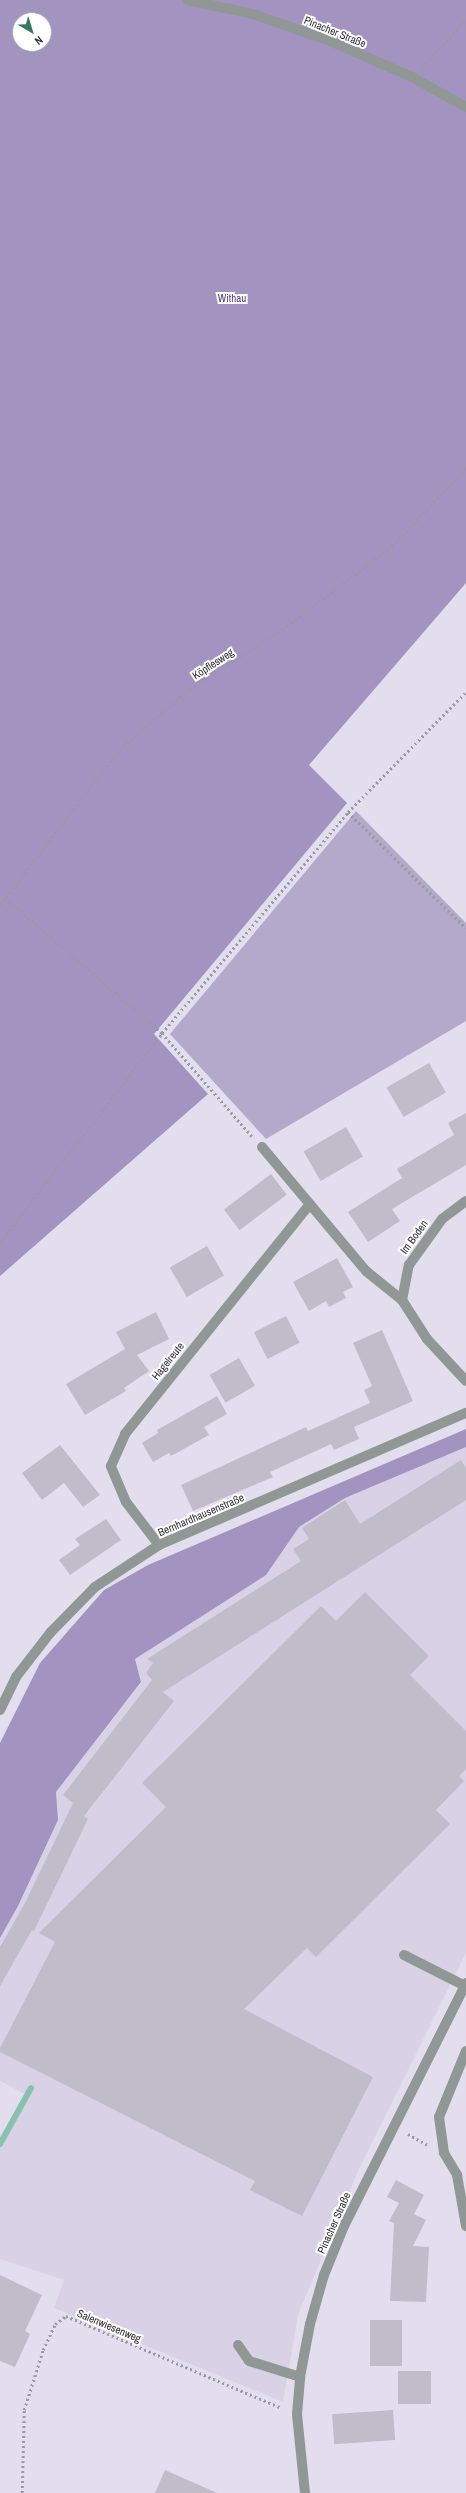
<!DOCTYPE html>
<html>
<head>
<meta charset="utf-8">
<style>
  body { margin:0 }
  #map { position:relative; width:466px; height:2493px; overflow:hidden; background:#e3deed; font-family:"Archivo Narrow",sans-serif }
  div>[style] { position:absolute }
  .built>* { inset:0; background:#d9d2e7 }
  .green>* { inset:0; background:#b4a9cb }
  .forest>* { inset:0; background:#a293c0 }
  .stream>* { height:6px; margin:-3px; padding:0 3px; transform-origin:3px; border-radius:3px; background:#88c1ad }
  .building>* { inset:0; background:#c1bcca; transform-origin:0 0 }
  .path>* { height:2.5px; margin-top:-1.25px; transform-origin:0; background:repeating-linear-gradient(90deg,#9c98a3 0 2px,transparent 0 5px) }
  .service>* { height:10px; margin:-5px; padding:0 5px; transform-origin:5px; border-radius:5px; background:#909794 }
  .minor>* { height:10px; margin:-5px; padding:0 5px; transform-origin:5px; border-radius:5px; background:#909794 }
  .tertiary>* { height:10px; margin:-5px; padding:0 5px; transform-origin:5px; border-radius:5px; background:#909794 }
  span { translate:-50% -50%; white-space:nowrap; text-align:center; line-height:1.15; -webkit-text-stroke:4px #fff; paint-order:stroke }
  .street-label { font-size:11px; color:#302e34 }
  .park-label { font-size:11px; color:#57407b }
  .north { position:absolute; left:12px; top:12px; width:40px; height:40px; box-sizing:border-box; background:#fff; border:1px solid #acabae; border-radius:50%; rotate:142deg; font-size:11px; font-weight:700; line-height:16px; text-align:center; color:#302e34 }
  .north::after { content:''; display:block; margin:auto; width:14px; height:18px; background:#397764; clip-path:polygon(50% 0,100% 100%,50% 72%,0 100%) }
</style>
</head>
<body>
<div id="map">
  <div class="built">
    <div style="clip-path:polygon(466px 1447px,466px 1953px,359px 2169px,298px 2315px,283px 2402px,54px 2308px,64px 2280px,0 2259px,0 2143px,29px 2096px,0 2081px,0 1938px,18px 1906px,58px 1820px,56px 1792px,141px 1683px,135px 1659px,265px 1575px,298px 1527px,345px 1498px)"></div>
  </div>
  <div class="green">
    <div style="clip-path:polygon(356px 811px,466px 923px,466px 1021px,266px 1139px,170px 1034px)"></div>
  </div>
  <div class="forest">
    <div style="clip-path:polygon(evenodd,0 0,466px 0,466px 583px,309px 765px,347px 803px,154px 1034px,208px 1094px,0 1276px,0 0,20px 20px,44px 20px,44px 44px,20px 44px,20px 20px)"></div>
    <div style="clip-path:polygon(466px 1429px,466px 1447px,345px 1498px,299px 1527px,266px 1575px,135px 1659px,141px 1682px,56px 1792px,58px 1820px,18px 1906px,0 1938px,0 1743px,40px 1663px,104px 1590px,148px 1565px)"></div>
  </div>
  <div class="stream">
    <div style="left:0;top:2144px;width:64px;rotate:-61deg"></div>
  </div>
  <div class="building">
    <div style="left:429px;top:1063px;width:34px;height:49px;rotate:60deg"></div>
    <div style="clip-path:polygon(466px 1113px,466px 1165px,392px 1209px,400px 1221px,368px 1242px,348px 1212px,402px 1178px,397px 1169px,454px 1135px,448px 1123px)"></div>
    <div style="left:346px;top:1127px;width:34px;height:49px;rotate:60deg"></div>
    <div style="left:271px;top:1174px;width:26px;height:59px;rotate:53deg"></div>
    <div style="left:207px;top:1246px;width:34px;height:43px;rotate:60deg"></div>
    <div style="clip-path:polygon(337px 1258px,353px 1287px,343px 1292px,346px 1298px,329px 1307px,326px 1301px,309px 1311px,293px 1282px)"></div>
    <div style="clip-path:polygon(156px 1312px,169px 1339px,137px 1355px,149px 1371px,124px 1388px,126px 1391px,85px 1415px,66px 1384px,125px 1349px,116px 1332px)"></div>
    <div style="left:286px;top:1316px;width:30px;height:36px;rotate:63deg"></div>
    <div style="clip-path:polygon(382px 1330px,413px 1401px,354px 1427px,359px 1439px,334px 1450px,331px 1444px,270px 1472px,273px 1477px,193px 1511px,181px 1485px,306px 1427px,308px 1431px,370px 1403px,364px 1390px,372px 1386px,353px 1343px)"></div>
    <div style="left:239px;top:1358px;width:32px;height:34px;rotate:60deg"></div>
    <div style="clip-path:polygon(217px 1396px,227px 1414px,204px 1427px,209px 1435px,171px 1456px,169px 1453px,153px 1462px,142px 1443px,158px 1433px,157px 1430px)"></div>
    <div style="clip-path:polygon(60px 1445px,100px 1495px,83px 1507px,64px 1483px,42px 1500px,22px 1473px)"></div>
    <div style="clip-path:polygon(461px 1460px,466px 1468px,466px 1500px,163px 1692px,174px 1701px,84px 1816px,88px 1819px,34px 1931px,32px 1930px,0 1986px,0 1947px,25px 1903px,73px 1803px,63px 1795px,152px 1680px,146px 1673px,153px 1663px,147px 1659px,301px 1561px,293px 1549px,309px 1539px,302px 1528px,345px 1500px,360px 1524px)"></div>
    <div style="clip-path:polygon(106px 1519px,121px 1540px,70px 1575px,59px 1560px,80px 1545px,75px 1539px)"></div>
    <div style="clip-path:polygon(365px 1592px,429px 1656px,410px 1675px,466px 1731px,466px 1769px,459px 1776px,464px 1781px,436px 1810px,450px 1824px,316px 1957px,307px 1948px,244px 2009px,373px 2077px,302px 2216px,250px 2190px,255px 2181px,0 2052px,0 2048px,55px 1942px,39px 1933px,166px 1807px,142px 1783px,321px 1606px,336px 1621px)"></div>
    <div style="clip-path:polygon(396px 2180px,424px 2195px,414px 2214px,426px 2220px,413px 2246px,429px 2247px,426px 2302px,390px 2301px,394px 2223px,389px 2221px,399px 2203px,387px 2197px)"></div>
    <div style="clip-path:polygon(0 2275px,42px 2295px,25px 2331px,30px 2334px,15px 2367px,0 2361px)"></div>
    <div style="left:370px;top:2320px;width:32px;height:46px"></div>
    <div style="left:431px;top:2371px;width:33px;height:33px;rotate:90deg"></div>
    <div style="left:393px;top:2410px;width:30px;height:61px;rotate:86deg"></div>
    <div style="clip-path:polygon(165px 2470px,217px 2493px,155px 2493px)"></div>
  </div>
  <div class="path">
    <div style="left:422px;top:67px;width:64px;rotate:-46.9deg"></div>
    <div style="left:348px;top:812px;width:165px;rotate:44.5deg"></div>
    <div style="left:5px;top:898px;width:207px;rotate:40.7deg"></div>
    <div style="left:162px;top:1033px;width:137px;rotate:48.9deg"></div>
    <div style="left:0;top:905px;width:195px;rotate:-52.5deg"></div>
    <div style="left:119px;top:750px;width:93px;rotate:-41.1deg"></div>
    <div style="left:189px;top:689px;width:117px;rotate:-32.7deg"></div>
    <div style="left:287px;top:626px;width:132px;rotate:-37.3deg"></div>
    <div style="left:392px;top:546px;width:108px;rotate:-46.5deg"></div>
    <div style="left:0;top:1242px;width:264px;rotate:-52.2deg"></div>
    <div style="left:162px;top:1033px;width:289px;rotate:-49.9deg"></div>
    <div style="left:348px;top:812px;width:168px;rotate:-45.5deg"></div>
    <div style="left:408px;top:2134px;width:23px;rotate:29deg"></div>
    <div style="left:22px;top:2493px;width:83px;rotate:-88.6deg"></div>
    <div style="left:24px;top:2410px;width:63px;rotate:-72.4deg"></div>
    <div style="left:43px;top:2350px;width:29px;rotate:-65deg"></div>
    <div style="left:55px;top:2324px;width:14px;rotate:-36deg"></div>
    <div style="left:66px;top:2316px;width:235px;rotate:23.1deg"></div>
  </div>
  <div class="service">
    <div style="left:404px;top:1955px;width:68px;rotate:26.9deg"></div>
    <div style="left:466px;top:2051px;width:71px;rotate:112.2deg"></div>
    <div style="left:439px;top:2117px;width:36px;rotate:82deg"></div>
    <div style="left:444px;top:2153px;width:26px;rotate:59deg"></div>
    <div style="left:457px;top:2175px;width:52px;rotate:80deg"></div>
    <div style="left:238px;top:2345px;width:19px;rotate:55deg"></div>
    <div style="left:249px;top:2361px;width:53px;rotate:17.4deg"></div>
  </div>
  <div class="minor">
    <div style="left:262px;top:1147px;width:162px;rotate:50deg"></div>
    <div style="left:366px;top:1271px;width:46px;rotate:38.9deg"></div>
    <div style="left:402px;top:1300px;width:46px;rotate:57.3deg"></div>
    <div style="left:427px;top:1339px;width:57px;rotate:47.1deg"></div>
    <div style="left:402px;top:1300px;width:36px;rotate:-79deg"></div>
    <div style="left:409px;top:1265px;width:57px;rotate:-54.3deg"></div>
    <div style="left:442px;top:1219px;width:30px;rotate:-37deg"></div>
    <div style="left:159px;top:1545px;width:54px;rotate:-127.5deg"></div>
    <div style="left:126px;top:1502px;width:39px;rotate:-113deg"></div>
    <div style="left:111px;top:1466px;width:35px;rotate:-66deg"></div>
    <div style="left:125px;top:1434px;width:295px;rotate:-51.2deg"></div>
    <div style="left:0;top:1710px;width:37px;rotate:-64deg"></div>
    <div style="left:16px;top:1677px;width:56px;rotate:-52.3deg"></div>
    <div style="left:50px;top:1633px;width:64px;rotate:-45.6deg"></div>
    <div style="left:95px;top:1587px;width:77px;rotate:-33.3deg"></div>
    <div style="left:159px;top:1545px;width:334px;rotate:-23.3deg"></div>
  </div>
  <div class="tertiary">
    <div style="left:187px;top:0;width:67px;rotate:12deg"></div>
    <div style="left:253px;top:14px;width:82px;rotate:19.3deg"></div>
    <div style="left:330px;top:41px;width:90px;rotate:23.7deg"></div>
    <div style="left:412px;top:77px;width:62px;rotate:29.1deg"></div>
    <div style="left:305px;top:2493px;width:79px;rotate:-95.8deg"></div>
    <div style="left:297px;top:2414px;width:37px;rotate:-85deg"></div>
    <div style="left:300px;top:2377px;width:54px;rotate:-79.3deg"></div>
    <div style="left:310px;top:2324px;width:51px;rotate:-74.1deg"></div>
    <div style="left:324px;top:2275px;width:53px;rotate:-67.8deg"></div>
    <div style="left:344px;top:2226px;width:272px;rotate:-63.3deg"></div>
  </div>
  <div class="street-label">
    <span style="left:335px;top:32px;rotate:22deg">Pinacher Straße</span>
    <span style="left:213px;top:664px;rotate:-33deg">Köpflesweg</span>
    <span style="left:414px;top:1237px;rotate:-54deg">Im Boden</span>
    <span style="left:168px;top:1361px;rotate:-51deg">Hagelreute</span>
    <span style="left:201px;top:1515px;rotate:-23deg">Bernhardhausenstraße</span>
    <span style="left:334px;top:2223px;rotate:-66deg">Pinacher Straße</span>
    <span style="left:109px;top:2326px;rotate:23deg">Salenwiesenweg</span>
  </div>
  <div class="park-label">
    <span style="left:232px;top:298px">Withau</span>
  </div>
  <div class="north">N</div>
</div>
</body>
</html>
